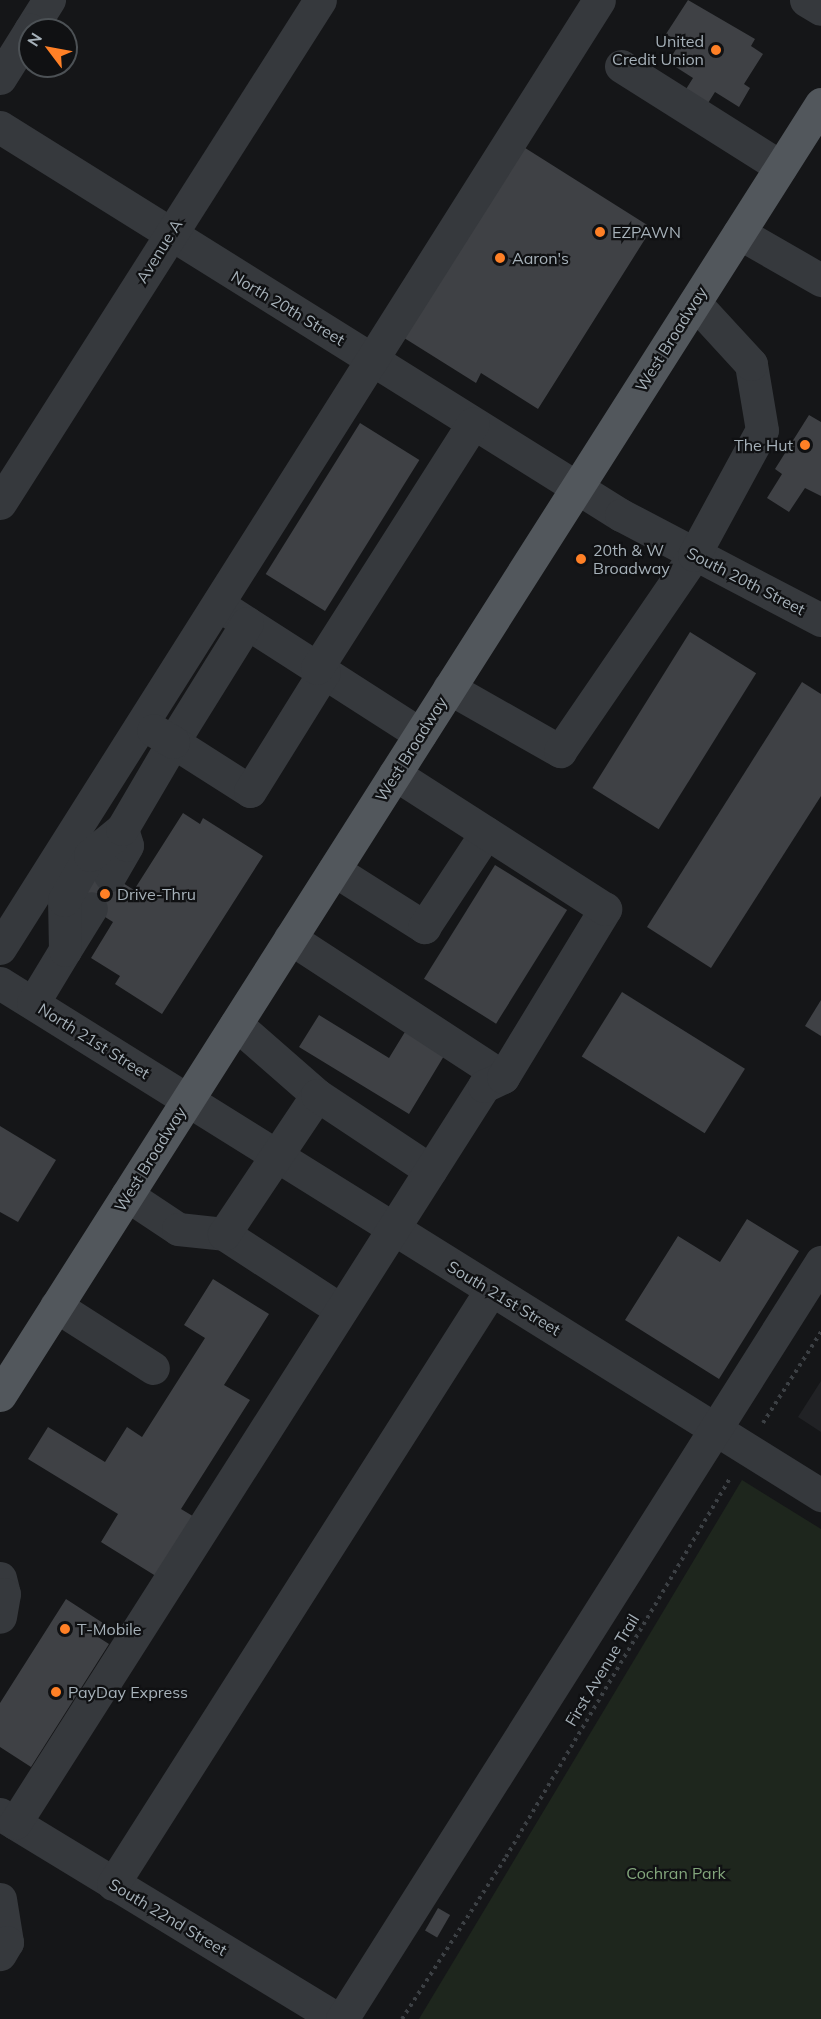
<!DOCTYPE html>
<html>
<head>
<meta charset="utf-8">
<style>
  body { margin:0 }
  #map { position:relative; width:821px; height:2019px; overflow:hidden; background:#151618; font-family:Mulish,sans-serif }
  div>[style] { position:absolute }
  .built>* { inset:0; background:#212225 }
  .green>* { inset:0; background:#1e261d }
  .building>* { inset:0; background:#3f4145; transform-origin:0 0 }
  .path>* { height:4px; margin-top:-2px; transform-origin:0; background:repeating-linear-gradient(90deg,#3c4044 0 3px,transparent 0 7.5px) }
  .minor>* { height:33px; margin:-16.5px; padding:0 16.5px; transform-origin:16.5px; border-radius:16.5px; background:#36393d }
  .major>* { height:33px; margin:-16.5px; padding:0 16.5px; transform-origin:16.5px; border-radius:16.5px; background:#52575c }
  .dots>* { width:16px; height:16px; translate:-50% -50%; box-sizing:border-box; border:3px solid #101113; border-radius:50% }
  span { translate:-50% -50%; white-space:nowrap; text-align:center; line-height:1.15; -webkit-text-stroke:4.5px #101113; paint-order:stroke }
  .poi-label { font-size:16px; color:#a6b1b9 }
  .right { translate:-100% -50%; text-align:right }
  .left { translate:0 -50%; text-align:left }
  .street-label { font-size:16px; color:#a6b1b9 }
  .park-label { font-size:16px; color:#83a67c }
  .north { position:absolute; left:18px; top:18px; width:60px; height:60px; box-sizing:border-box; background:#101113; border:2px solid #4c5155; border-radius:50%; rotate:302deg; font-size:16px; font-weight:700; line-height:24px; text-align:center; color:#a6b1b9 }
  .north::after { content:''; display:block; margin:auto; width:21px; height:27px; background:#ff8026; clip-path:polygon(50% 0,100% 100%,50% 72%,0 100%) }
</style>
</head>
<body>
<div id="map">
  <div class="built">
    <div style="clip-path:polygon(821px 1381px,821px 1432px,798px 1417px)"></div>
  </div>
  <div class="green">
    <div style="clip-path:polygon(742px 1480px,821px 1529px,821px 2019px,419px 2019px)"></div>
  </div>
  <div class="building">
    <div style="clip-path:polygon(688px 0,755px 39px,751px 46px,763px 54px,744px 84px,750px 88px,739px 107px,715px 92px,693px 127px,671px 113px,693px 78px,668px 62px,680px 43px,666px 34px)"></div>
    <div style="clip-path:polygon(522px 146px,652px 228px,538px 409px,481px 373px,476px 383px,401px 336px)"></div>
    <div style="clip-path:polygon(809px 415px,821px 422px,821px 496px,805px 488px,789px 512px,767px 498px,782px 474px,775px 469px)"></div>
    <div style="left:360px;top:423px;width:70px;height:178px;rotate:32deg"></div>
    <div style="left:690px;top:632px;width:78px;height:184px;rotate:32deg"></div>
    <div style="clip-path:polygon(802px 682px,821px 694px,821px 796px,711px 968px,647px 927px)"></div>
    <div style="clip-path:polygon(183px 813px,200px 824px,203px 818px,263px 856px,162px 1014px,115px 984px,120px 976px,91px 958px,113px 922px,75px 898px,96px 866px,134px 890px)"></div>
    <div style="left:495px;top:865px;width:85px;height:134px;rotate:32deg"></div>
    <div style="left:622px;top:992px;width:145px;height:76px;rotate:32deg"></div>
    <div style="clip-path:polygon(821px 1000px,821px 1036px,805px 1026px)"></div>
    <div style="clip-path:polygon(319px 1015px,389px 1058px,411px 1022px,450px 1046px,409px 1114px,299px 1047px)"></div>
    <div style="clip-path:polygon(0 1126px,56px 1160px,18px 1222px,0 1212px)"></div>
    <div style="clip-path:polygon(747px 1219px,799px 1251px,719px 1379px,625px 1320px,678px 1236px,720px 1262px)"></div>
    <div style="clip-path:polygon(213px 1279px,269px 1314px,224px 1385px,250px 1400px,181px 1509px,196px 1518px,159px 1578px,101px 1542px,118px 1514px,28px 1459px,48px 1427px,105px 1462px,127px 1427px,142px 1437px,205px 1338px,184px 1325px)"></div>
    <div style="clip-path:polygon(66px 1599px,106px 1625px,98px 1637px,109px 1644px,31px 1767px,0 1747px,0 1703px)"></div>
    <div style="left:438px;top:1908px;width:14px;height:26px;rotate:30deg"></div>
  </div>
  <div class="path">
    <div style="left:763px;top:1423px;width:108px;rotate:-57.5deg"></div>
    <div style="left:402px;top:2019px;width:193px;rotate:-57.3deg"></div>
    <div style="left:506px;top:1857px;width:442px;rotate:-59.4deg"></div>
  </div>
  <div class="minor">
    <div style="left:806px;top:0;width:17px;rotate:31deg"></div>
    <div style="left:30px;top:30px;width:36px;rotate:-58deg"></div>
    <div style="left:621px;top:66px;width:189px;rotate:32.3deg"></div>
    <div style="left:0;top:78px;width:57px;rotate:-58deg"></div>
    <div style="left:0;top:127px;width:732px;rotate:32deg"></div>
    <div style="left:621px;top:515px;width:226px;rotate:27.7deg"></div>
    <div style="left:739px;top:233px;width:95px;rotate:29.8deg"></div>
    <div style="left:0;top:503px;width:596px;rotate:-57.54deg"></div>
    <div style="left:230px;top:612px;width:226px;rotate:32.7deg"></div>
    <div style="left:247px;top:623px;width:140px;rotate:121.9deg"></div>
    <div style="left:173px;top:742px;width:91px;rotate:32.5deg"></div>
    <div style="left:250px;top:791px;width:140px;rotate:-58.1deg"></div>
    <div style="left:317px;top:668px;width:290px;rotate:-57.5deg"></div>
    <div style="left:449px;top:688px;width:128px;rotate:29.6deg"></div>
    <div style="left:560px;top:751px;width:237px;rotate:-55.6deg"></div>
    <div style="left:694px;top:555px;width:142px;rotate:-61.5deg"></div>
    <div style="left:762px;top:430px;width:67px;rotate:-99.5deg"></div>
    <div style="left:751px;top:364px;width:83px;rotate:-132.6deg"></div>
    <div style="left:334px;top:870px;width:107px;rotate:32.3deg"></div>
    <div style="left:424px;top:927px;width:113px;rotate:-56.6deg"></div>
    <div style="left:110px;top:875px;width:34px;rotate:-60deg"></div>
    <div style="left:127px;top:845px;width:17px;rotate:-107deg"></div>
    <div style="left:290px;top:938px;width:254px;rotate:33.1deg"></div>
    <div style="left:0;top:948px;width:1121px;rotate:-57.71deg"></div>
    <div style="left:65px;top:950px;width:49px;rotate:-58.2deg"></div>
    <div style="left:0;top:983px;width:968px;rotate:31.95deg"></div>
    <div style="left:33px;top:1003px;width:62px;rotate:-58.9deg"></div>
    <div style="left:65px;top:950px;width:50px;rotate:-91.1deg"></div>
    <div style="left:64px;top:900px;width:52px;rotate:-60deg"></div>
    <div style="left:90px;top:855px;width:41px;rotate:-39.1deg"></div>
    <div style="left:122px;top:829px;width:101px;rotate:-59.6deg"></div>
    <div style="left:173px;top:742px;width:23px;rotate:-149deg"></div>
    <div style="left:236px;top:1024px;width:108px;rotate:41.2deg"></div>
    <div style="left:127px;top:1195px;width:61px;rotate:33.7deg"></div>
    <div style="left:178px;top:1229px;width:46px;rotate:6.2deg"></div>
    <div style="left:56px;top:1306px;width:115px;rotate:32.6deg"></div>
    <div style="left:341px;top:1310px;width:140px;rotate:-147deg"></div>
    <div style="left:224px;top:1234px;width:167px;rotate:-56.2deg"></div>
    <div style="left:317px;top:1095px;width:136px;rotate:33.6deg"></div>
    <div style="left:0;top:1578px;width:16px;rotate:76deg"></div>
    <div style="left:4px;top:1594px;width:23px;rotate:100deg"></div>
    <div style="left:0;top:1814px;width:394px;rotate:31.3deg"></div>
    <div style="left:15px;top:1823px;width:874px;rotate:-57.53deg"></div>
    <div style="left:484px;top:1086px;width:21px;rotate:-25deg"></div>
    <div style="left:503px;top:1077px;width:197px;rotate:-58.7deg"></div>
    <div style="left:605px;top:909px;width:250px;rotate:-147.3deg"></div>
    <div style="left:113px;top:1884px;width:704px;rotate:-57.53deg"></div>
    <div style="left:0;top:1899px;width:44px;rotate:80.8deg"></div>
    <div style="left:7px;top:1942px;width:14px;rotate:120deg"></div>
    <div style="left:342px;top:2019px;width:896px;rotate:-57.68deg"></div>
  </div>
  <div class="major">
    <div style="left:0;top:1395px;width:1530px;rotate:-57.55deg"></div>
  </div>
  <div class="dots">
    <div style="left:716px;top:50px;background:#ff8026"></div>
    <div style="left:600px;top:232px;background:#ff8026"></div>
    <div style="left:500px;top:258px;background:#ff8026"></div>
    <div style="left:805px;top:445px;background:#ff8026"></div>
    <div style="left:581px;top:559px;background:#ff8026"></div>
    <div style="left:105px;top:894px;background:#ff8026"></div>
    <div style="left:65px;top:1629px;background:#ff8026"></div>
    <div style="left:56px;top:1692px;background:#ff8026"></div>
  </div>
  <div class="poi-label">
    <span class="right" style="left:704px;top:50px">United<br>Credit Union</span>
    <span class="left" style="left:612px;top:232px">EZPAWN</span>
    <span class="left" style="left:512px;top:258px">Aaron's</span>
    <span class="right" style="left:793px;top:445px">The Hut</span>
    <span class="left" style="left:593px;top:559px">20th &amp; W<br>Broadway</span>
    <span class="left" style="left:117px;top:894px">Drive-Thru</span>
    <span class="left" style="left:77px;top:1629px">T-Mobile</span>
    <span class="left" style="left:68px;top:1692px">PayDay Express</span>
  </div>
  <div class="street-label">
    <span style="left:159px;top:251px;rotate:-58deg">Avenue A</span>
    <span style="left:288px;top:308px;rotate:31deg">North 20th Street</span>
    <span style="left:671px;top:339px;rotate:-58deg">West Broadway</span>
    <span style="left:746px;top:581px;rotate:27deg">South 20th Street</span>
    <span style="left:411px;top:749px;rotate:-58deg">West Broadway</span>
    <span style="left:94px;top:1041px;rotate:32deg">North 21st Street</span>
    <span style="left:150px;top:1159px;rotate:-58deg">West Broadway</span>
    <span style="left:504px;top:1298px;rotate:31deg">South 21st Street</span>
    <span style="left:602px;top:1670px;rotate:-59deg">First Avenue Trail</span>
    <span style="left:168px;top:1917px;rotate:31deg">South 22nd Street</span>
  </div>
  <div class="park-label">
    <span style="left:676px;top:1873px">Cochran Park</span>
  </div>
  <div class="north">N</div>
</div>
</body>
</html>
